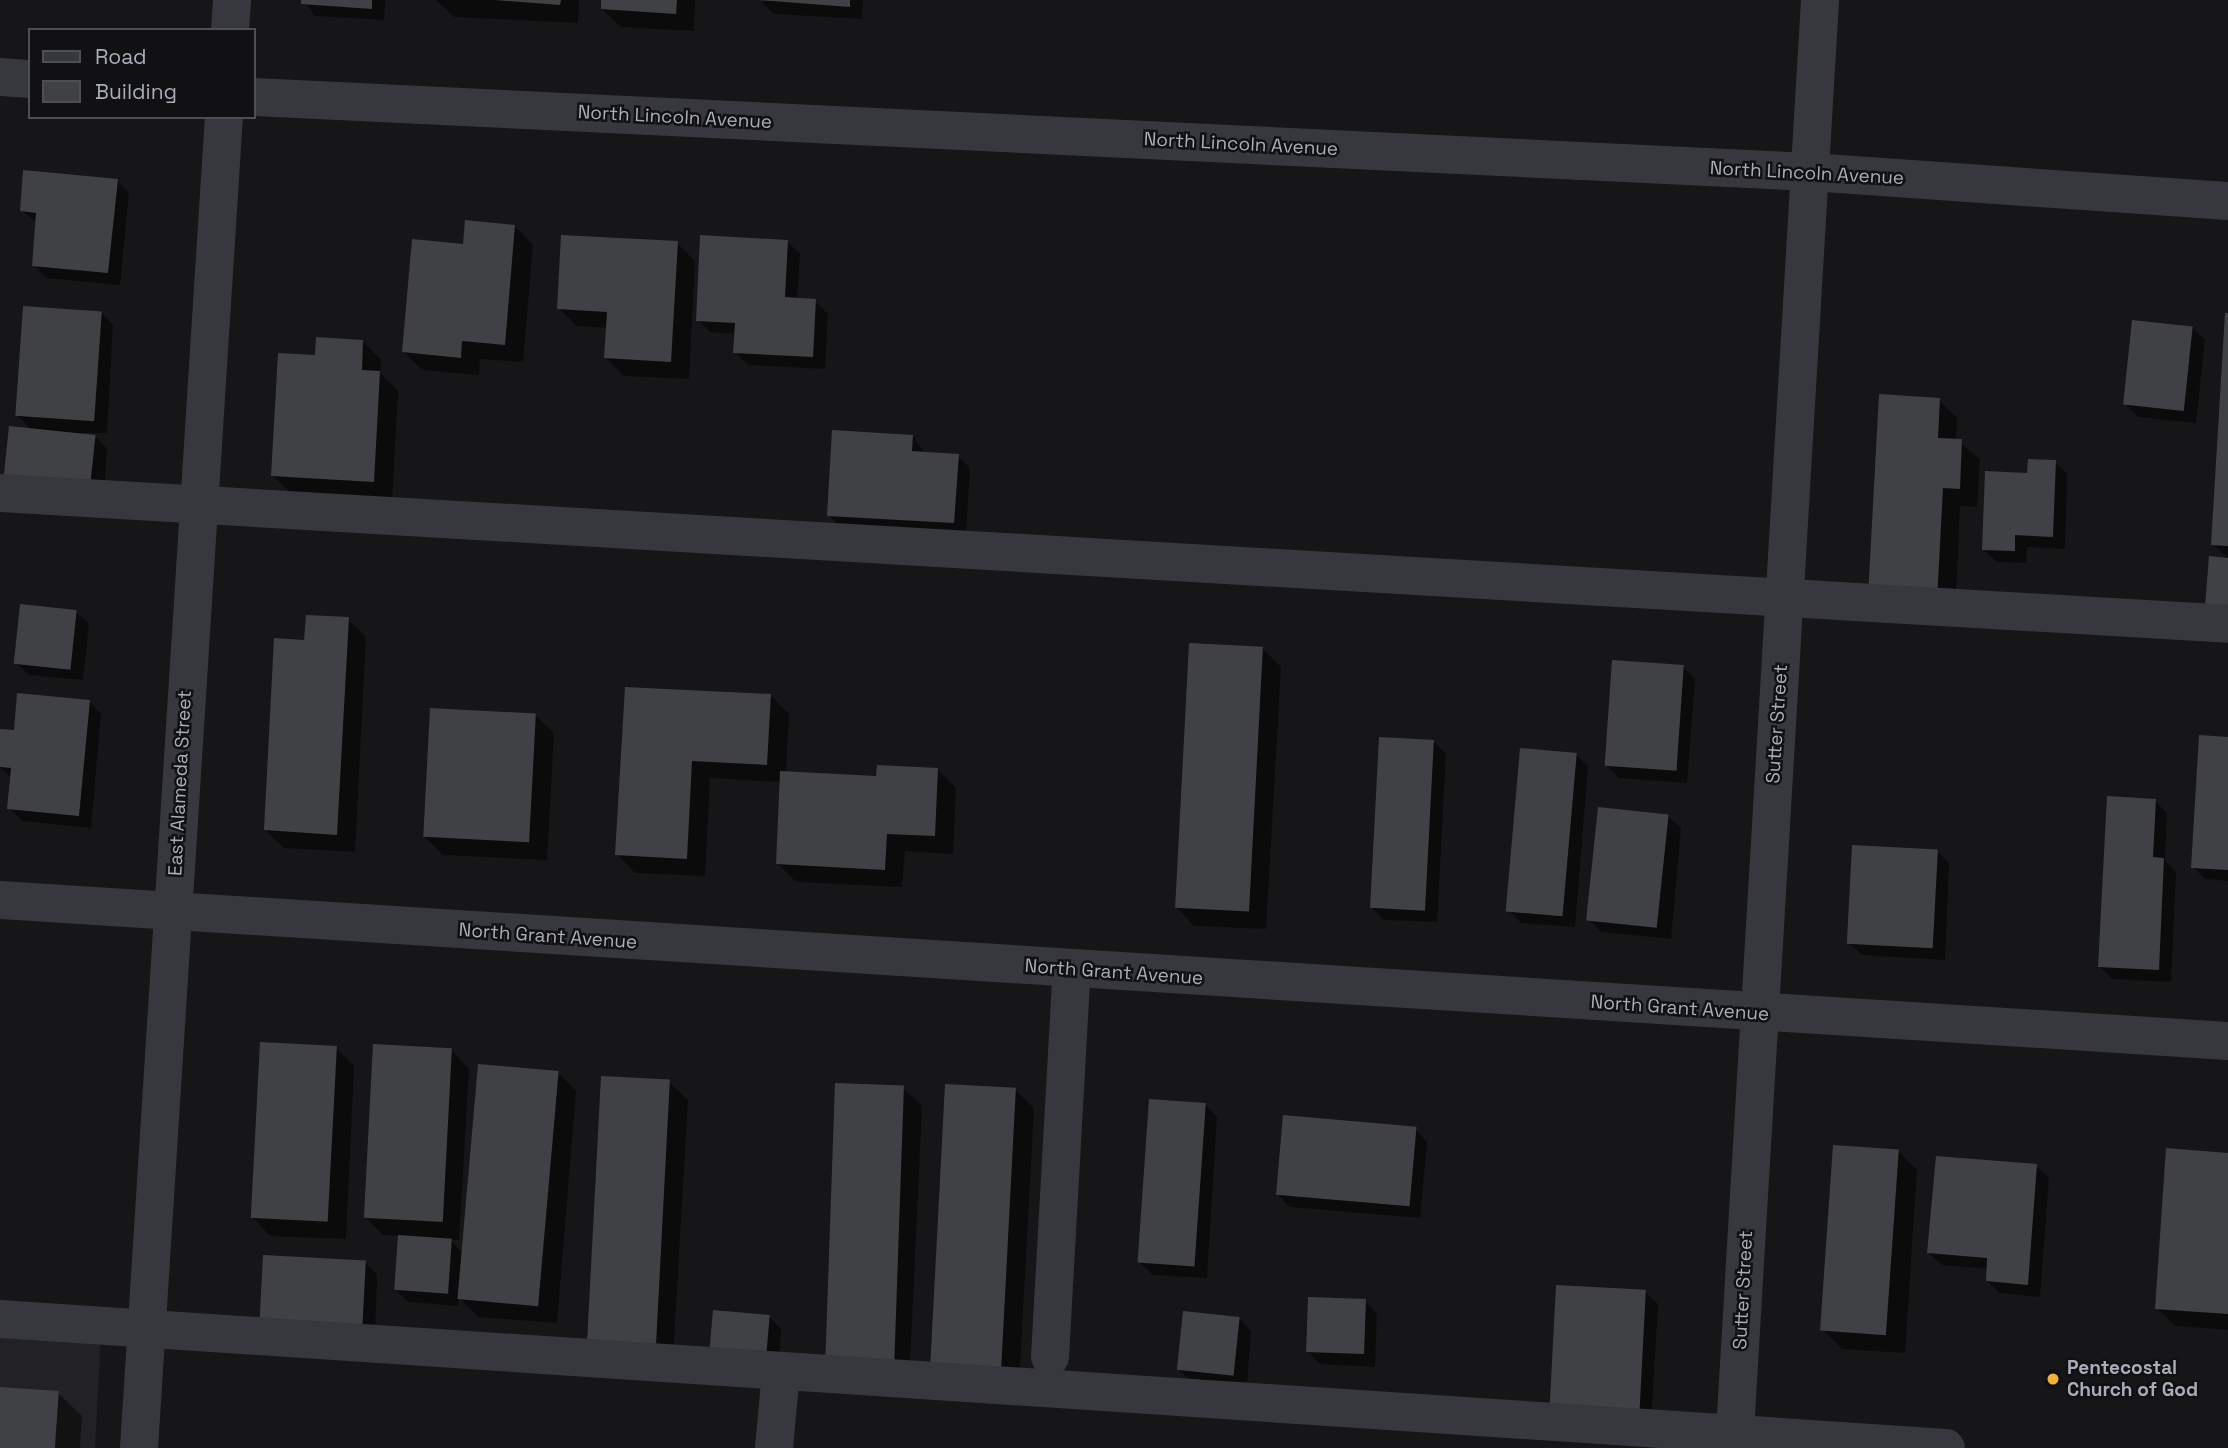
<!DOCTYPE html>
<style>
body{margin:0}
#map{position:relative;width:2228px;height:1448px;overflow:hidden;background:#161618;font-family:"Space Grotesk",sans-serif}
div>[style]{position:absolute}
.built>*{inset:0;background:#222225;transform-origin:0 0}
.shadow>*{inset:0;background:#0007}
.building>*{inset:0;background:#404145;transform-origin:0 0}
.minor>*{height:38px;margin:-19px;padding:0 19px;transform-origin:19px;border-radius:19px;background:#37383d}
.dots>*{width:19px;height:19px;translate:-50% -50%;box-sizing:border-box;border:4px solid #111113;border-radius:50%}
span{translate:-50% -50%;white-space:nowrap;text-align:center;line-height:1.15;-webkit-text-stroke:5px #111113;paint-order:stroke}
.street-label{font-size:19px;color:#a8adb8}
.poi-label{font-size:19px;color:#a8adb8;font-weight:700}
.left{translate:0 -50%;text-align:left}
.legend{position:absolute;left:28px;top:28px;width:228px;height:91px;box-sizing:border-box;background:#111113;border:2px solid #4d4f55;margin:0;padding:9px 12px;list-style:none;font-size:21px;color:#a8adb8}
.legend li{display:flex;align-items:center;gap:14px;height:35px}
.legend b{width:35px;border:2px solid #4d4f55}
</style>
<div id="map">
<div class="built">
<i style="left:0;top:1312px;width:102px;height:136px;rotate:3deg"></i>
</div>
<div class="shadow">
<i style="clip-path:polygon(303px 0,385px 0,384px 20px,315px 16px)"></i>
<i style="clip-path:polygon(436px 0,579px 0,578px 23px,454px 17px)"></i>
<i style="clip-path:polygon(603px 0,695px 0,694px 31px,621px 27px,602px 9px)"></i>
<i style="clip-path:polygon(863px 0,862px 19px,773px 14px,761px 1px)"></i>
<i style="clip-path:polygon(117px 180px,129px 193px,120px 285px,46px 278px,34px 265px,37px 223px,21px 210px)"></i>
<i style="clip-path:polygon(515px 226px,533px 245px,523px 362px,480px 359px,479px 375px,422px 370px,404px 352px,465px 246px)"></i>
<i style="clip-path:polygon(787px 241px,800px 254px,797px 300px,815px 301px,828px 314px,825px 369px,748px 365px,735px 352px,736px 334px,710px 332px,698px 320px)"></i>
<i style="clip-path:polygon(677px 243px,695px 261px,689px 379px,624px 376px,606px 358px,608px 328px,577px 326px,559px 308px)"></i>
<i style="clip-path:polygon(101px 312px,113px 325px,107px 433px,63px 433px,95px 436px,107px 449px,103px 502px,18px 416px)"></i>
<i style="clip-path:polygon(2228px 315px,2228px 619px,2228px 559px,2213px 544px)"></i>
<i style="clip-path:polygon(2192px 327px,2205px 340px,2196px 423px,2138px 417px,2126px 404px)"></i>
<i style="clip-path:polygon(362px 341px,381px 360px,380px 373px,398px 391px,392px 500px,292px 494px,273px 476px,317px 357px)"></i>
<i style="clip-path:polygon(1939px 400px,1957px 418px,1956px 440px,1980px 459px,1977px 507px,1960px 506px,1955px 619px,1888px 615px)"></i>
<i style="clip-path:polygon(913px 436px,925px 453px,958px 456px,970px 468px,966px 535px,841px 528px,829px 515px)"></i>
<i style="clip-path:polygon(2055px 462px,2067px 474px,2065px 549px,2027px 547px,2026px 563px,1997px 562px,1984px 550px,2028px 475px)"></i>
<i style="clip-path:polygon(76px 612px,89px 624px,83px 680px,29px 675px,16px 663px)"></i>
<i style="clip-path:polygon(348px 619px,366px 637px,355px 852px,284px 848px,265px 830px,306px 642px)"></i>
<i style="clip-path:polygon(1262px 648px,1281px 667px,1266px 929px,1194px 926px,1176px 907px)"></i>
<i style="clip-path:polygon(1683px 667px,1695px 679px,1687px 783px,1619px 778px,1606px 765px)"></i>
<i style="clip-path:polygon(626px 689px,771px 696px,789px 714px,786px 773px,878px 777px,938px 770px,956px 788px,953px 854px,905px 851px,902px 887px,796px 882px,777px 863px,782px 782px,710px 778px,705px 876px,635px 873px,617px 854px)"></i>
<i style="clip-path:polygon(89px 701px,101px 714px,91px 828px,22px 821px,9px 808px,12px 779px,0 767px,0 752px,15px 732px)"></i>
<i style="clip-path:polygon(535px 715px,554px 733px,547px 860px,443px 855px,425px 837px)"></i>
<i style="clip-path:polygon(2228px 739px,2228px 881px,2205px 879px,2193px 867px)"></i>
<i style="clip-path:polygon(1434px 742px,1446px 754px,1437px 922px,1384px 920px,1372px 908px)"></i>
<i style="clip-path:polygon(1576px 754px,1588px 767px,1575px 927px,1521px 923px,1508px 910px)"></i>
<i style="clip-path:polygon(2155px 801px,2167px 813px,2165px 861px,2176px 872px,2171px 982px,2112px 979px,2100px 967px)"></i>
<i style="clip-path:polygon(1668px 816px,1681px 828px,1671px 939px,1601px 932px,1589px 919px)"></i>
<i style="clip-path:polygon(1937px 851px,1949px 863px,1945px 960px,1862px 955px,1849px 943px)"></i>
<i style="clip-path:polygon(336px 1048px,354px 1066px,346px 1239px,270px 1236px,252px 1217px)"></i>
<i style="clip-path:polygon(451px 1050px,469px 1069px,459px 1240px,450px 1240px,464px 1254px,558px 1072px,576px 1091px,557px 1323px,478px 1317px,459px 1298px,458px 1306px,408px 1302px,395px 1289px,400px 1236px,383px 1235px,365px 1217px)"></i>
<i style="clip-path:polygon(669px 1082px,688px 1100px,672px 1375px,606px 1372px)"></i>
<i style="clip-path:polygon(903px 1088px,922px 1106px,909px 1387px,841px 1384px)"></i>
<i style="clip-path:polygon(1015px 1090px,1034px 1108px,1019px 1386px,950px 1383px)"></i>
<i style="clip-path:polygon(1205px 1104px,1217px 1117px,1207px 1278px,1153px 1275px,1140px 1263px)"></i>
<i style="clip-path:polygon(1415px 1129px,1427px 1142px,1420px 1218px,1290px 1207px,1277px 1194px)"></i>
<i style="clip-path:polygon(1898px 1151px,1917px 1170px,1905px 1353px,1842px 1349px,1824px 1331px)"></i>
<i style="clip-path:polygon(2228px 1154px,2228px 1330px,2175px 1326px,2157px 1308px)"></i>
<i style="clip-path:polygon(2036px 1166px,2049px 1178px,2040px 1297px,2000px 1293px,1987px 1281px,1988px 1269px,1942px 1265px,1929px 1253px)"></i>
<i style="clip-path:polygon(365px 1262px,377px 1275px,375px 1340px,273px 1335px)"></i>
<i style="clip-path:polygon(1645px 1292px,1658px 1304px,1651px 1422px,1552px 1404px)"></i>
<i style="clip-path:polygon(1365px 1301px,1377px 1314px,1375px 1367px,1320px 1364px,1308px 1352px)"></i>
<i style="clip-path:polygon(769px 1317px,781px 1329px,778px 1379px,723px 1374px)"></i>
<i style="clip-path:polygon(1239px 1318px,1251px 1331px,1247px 1387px,1192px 1382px,1179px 1370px)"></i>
<i style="clip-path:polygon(0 1388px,58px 1393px,82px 1416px,80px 1448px,0 1448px)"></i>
</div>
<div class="building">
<i style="clip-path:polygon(301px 0,372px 0,372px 9px,301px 4px)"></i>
<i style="clip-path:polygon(494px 0,561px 0,560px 5px)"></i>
<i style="clip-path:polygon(601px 0,677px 0,676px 14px,601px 9px)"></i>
<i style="clip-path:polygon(758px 0,850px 0,850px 7px)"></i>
<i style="clip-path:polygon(23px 170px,118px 179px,108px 273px,32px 266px,36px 213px,20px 211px)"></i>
<i style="clip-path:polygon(465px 220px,515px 225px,505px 345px,462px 341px,461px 358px,402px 352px,412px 239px,463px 244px)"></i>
<i style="clip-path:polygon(561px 235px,678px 241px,671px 362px,604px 358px,607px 312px,557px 309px)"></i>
<i style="clip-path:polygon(700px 235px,788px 240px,785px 297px,816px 299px,813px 357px,733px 353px,735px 323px,696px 321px)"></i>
<i style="left:23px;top:306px;width:79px;height:110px;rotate:4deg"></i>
<i style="clip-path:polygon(2225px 313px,2228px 313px,2228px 546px,2211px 545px)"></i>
<i style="left:2132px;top:320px;width:61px;height:85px;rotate:6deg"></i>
<i style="clip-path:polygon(316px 337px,363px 340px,362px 370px,380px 371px,374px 482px,271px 476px,278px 353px,315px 355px)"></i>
<i style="clip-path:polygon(1879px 394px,1940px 398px,1938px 438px,1962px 439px,1960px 489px,1943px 488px,1937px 601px,1868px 597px)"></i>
<i style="left:9px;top:426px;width:87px;height:56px;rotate:6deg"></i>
<i style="clip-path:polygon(832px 430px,913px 435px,912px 451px,959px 454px,954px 523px,827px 516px)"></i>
<i style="clip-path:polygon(2028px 459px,2056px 460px,2053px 537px,2015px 535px,2015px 551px,1982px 550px,1985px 471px,2027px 473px)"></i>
<i style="clip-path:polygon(2209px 556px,2228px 558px,2228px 608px,2205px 606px)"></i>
<i style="left:20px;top:604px;width:57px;height:60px;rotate:6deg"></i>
<i style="clip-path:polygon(306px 615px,349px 617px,337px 835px,264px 830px,274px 638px,304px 640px)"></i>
<i style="left:1189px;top:643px;width:74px;height:265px;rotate:3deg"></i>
<i style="left:1612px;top:660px;width:72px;height:106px;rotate:4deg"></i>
<i style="clip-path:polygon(625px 687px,771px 694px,767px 765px,692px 761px,687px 859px,615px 855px)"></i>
<i style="clip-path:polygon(17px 693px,90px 700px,79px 816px,7px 809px,11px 768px,0 767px,0 729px,14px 730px)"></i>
<i style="left:430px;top:708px;width:106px;height:129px;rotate:3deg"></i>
<i style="clip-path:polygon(2199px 735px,2228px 737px,2228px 870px,2191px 868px)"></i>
<i style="left:1379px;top:737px;width:55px;height:171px;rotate:3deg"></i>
<i style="left:1520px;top:748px;width:57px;height:164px;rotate:5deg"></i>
<i style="clip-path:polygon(877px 765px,938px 768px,935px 836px,887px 834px,885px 870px,776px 864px,780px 771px,876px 776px)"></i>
<i style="clip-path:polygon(2107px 796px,2156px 799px,2153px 857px,2164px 858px,2159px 970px,2098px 967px)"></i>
<i style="left:1598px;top:807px;width:71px;height:114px;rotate:6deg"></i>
<i style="left:1852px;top:845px;width:86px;height:99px;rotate:3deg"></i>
<i style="left:260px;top:1042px;width:77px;height:176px;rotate:3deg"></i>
<i style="left:373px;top:1044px;width:79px;height:174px;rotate:3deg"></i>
<i style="left:478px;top:1064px;width:81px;height:236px;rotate:5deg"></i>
<i style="left:601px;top:1076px;width:69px;height:278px;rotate:3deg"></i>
<i style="left:835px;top:1083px;width:69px;height:283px;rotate:2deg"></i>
<i style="left:945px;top:1084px;width:71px;height:281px;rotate:3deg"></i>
<i style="left:1149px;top:1099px;width:57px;height:164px;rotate:4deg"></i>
<i style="left:1283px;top:1115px;width:134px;height:80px;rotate:5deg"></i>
<i style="left:1833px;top:1145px;width:66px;height:186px;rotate:4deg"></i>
<i style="clip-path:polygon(2166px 1148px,2228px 1153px,2228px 1314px,2155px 1309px)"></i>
<i style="clip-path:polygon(1936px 1156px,2037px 1164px,2028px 1285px,1986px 1281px,1987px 1258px,1927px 1253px)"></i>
<i style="left:398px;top:1235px;width:54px;height:55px;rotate:4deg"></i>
<i style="left:263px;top:1255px;width:103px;height:68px;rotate:3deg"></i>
<i style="left:1556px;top:1285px;width:90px;height:120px;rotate:3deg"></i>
<i style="left:1308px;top:1297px;width:58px;height:55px;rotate:2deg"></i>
<i style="left:713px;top:1310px;width:57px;height:52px;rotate:5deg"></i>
<i style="left:1183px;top:1311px;width:57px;height:59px;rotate:6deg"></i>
<i style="left:0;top:1387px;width:59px;height:61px;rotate:4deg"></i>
</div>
<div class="minor">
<i style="left:230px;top:30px;width:30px;rotate:-86deg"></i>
<i style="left:0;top:77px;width:30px;rotate:4deg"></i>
<i style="left:254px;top:97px;width:1559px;rotate:2.76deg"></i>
<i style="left:1811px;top:172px;width:418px;rotate:4deg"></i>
<i style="left:0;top:493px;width:2232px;rotate:3.36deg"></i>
<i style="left:0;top:900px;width:2232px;rotate:3.62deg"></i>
<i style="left:0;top:1319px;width:1950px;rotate:3.79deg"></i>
<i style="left:1050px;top:1357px;width:389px;rotate:-86.8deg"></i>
<i style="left:139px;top:1448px;width:1334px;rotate:-86.35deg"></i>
<i style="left:774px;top:1448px;width:77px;rotate:-84.8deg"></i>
<i style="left:1734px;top:1448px;width:1451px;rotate:-86.6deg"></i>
</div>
<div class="dots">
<i style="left:2053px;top:1379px;background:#f2b134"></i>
</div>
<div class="street-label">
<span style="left:675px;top:117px;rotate:3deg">North Lincoln Avenue</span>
<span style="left:1241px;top:144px;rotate:3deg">North Lincoln Avenue</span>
<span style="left:1807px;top:173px;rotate:3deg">North Lincoln Avenue</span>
<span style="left:1777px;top:724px;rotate:-86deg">Sutter Street</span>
<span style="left:180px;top:783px;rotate:-87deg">East Alameda Street</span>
<span style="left:548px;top:936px;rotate:4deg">North Grant Avenue</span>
<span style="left:1114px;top:972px;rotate:4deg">North Grant Avenue</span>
<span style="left:1680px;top:1008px;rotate:4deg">North Grant Avenue</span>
<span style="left:1743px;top:1290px;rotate:-87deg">Sutter Street</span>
</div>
<div class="poi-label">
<span class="left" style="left:2067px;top:1379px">Pentecostal<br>Church of God</span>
</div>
<ul class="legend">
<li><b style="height:9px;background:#37383d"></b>Road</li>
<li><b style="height:19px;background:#404145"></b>Building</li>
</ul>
</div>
